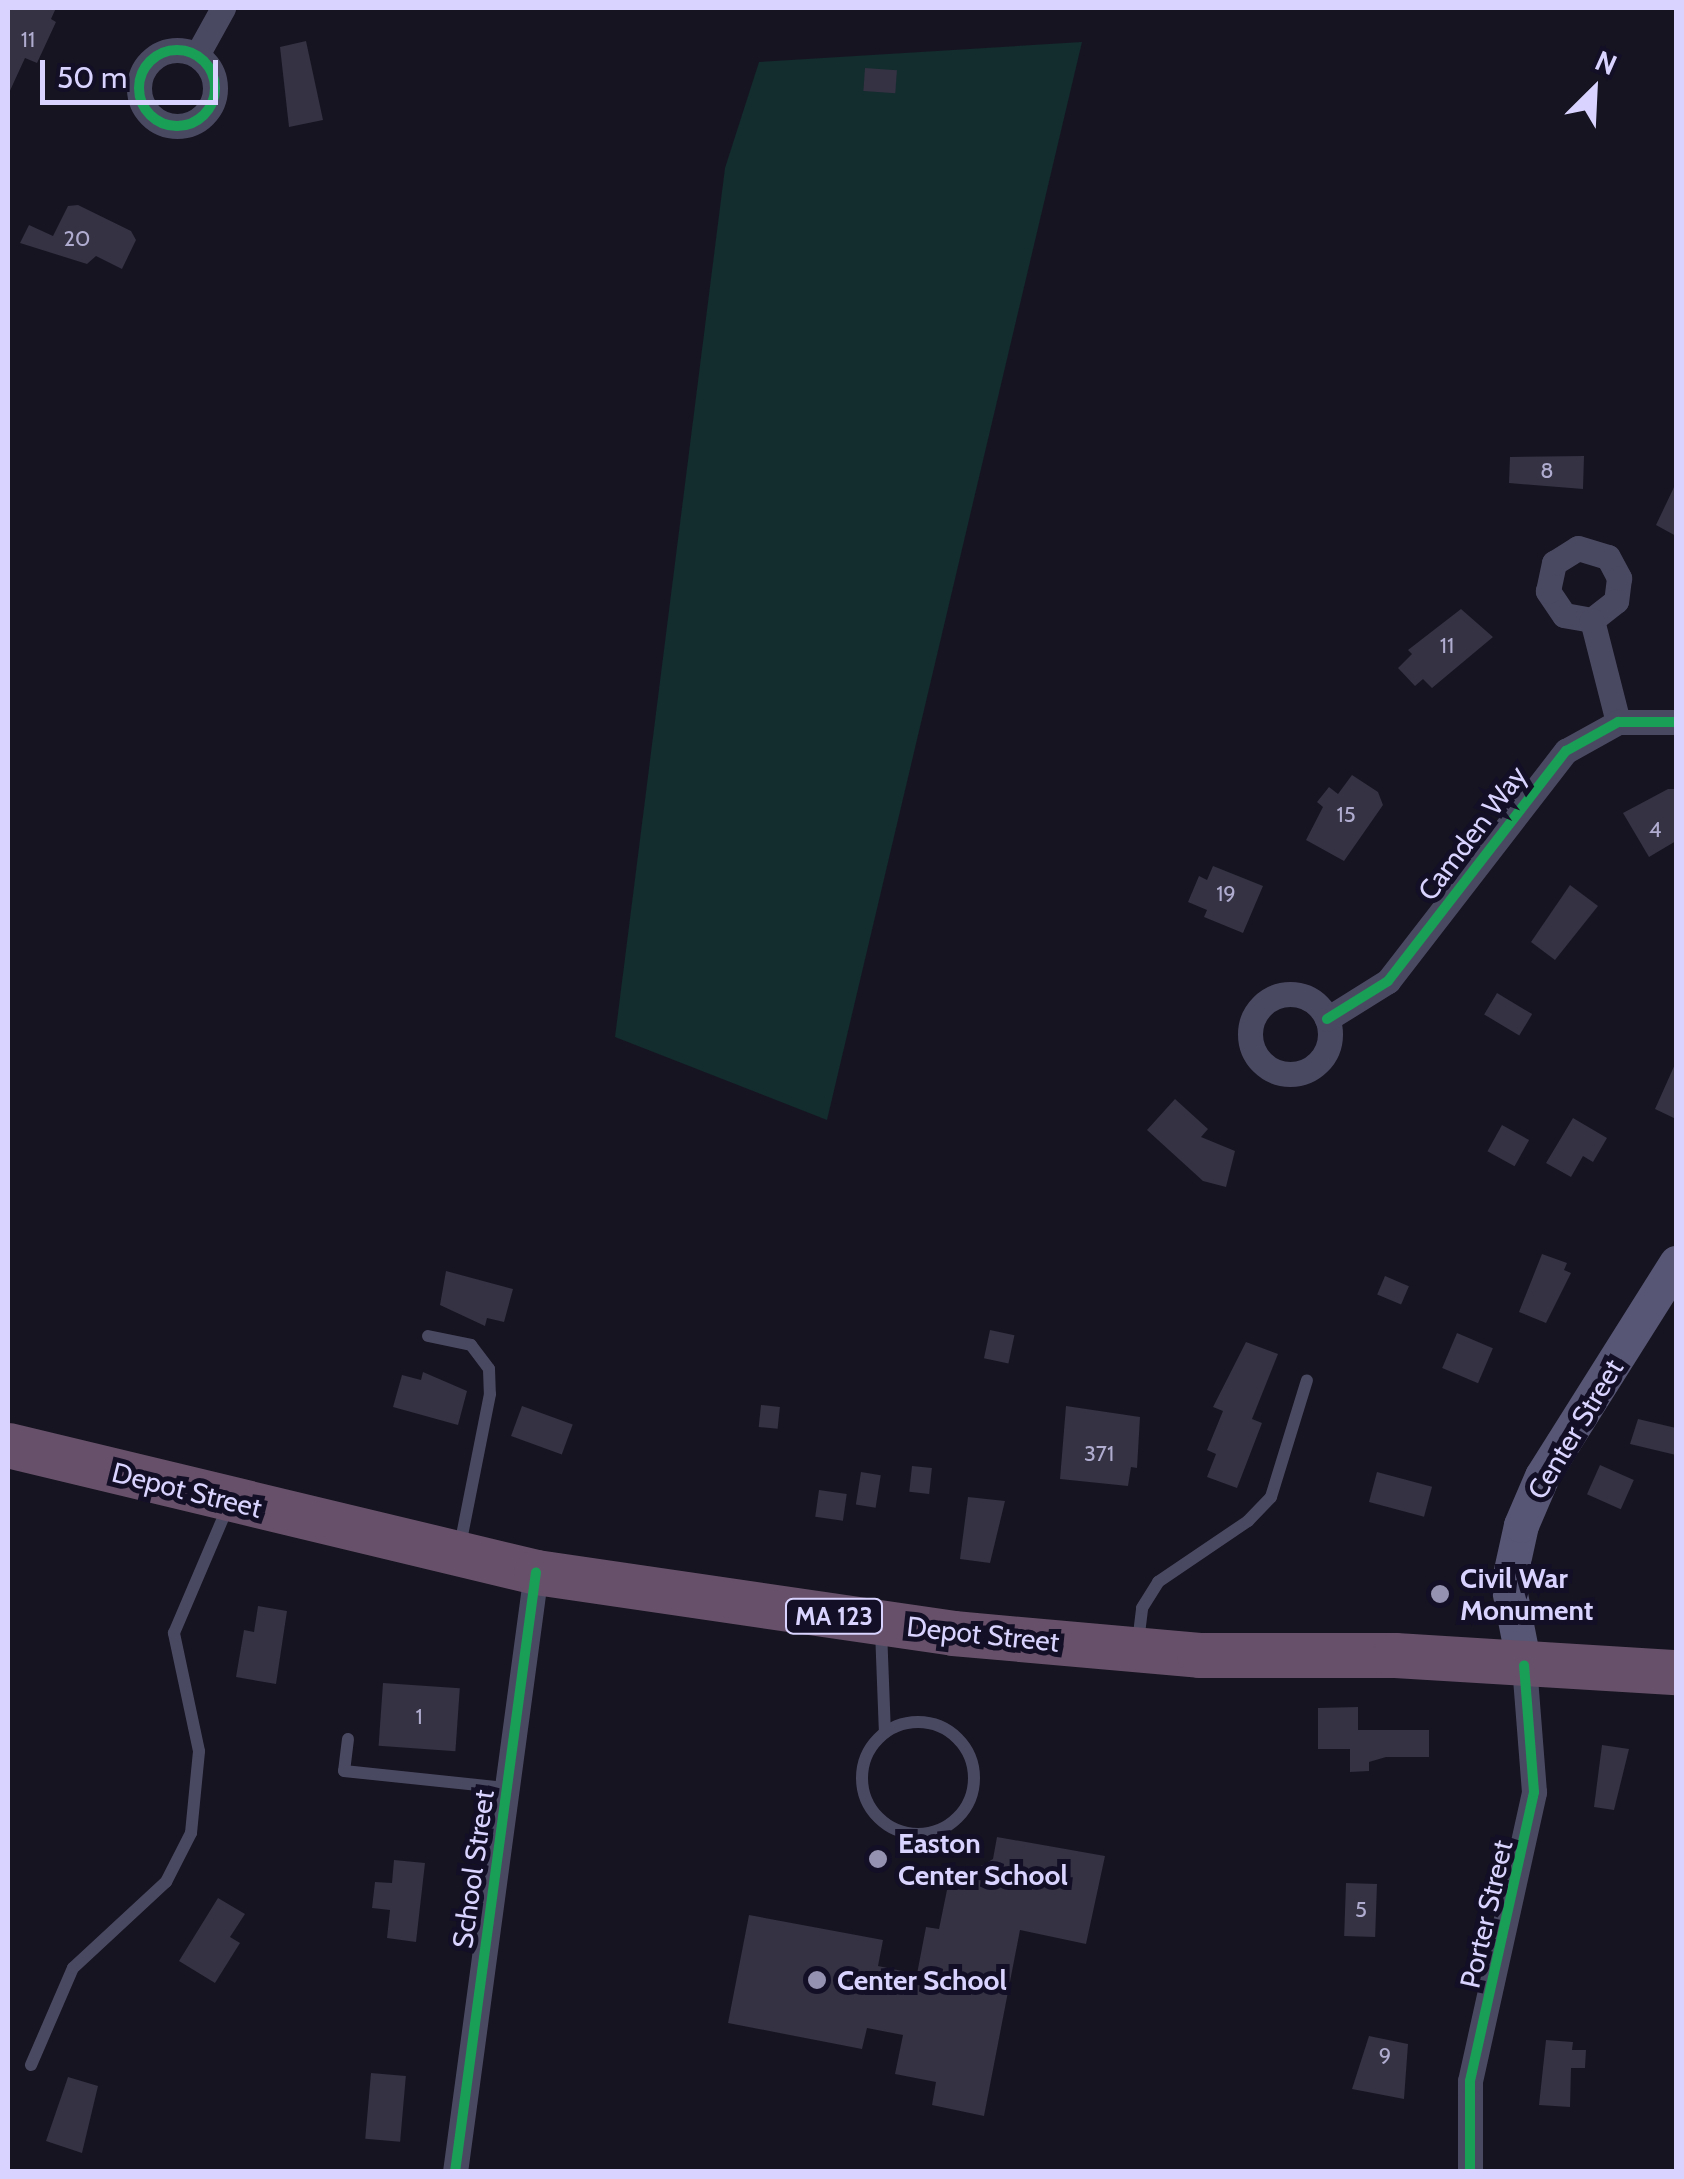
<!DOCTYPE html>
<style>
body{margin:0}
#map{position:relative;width:1684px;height:2179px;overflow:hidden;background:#161421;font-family:Cabin,sans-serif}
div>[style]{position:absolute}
.green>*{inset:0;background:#132c2d}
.building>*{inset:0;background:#343243;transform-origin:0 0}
.lane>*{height:12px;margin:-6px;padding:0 6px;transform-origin:6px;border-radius:6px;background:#4a4962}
.lane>.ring{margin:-6px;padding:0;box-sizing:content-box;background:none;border:12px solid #4a4962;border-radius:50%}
.street>*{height:25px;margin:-12.5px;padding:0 12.5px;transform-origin:12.5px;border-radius:12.5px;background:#4a4962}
.street>.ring{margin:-12.5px;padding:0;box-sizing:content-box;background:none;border:25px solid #4a4962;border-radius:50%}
.secondary>*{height:35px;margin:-17.5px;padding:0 17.5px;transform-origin:17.5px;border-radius:17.5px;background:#575674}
.highway>*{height:45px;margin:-22.5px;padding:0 22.5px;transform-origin:22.5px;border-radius:22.5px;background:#67516a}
.cycleway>*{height:10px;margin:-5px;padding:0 5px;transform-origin:5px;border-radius:5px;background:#1a9f57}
.cycleway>.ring{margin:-5px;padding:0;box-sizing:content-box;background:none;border:10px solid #1a9f57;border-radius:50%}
.dots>*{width:28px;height:28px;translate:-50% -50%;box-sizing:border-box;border:5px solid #130f26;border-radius:50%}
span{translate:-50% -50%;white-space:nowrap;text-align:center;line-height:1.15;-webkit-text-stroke:10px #130f26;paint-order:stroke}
.number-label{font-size:22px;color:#b0acd0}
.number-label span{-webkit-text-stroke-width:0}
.shield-label span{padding:2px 8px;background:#130f26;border:2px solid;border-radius:8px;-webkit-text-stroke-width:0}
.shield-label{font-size:25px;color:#d9d4ff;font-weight:700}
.street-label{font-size:28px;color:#d9d4ff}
.poi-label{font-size:28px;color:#d9d4ff;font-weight:700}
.left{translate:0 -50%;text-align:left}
.frame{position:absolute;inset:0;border:10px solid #d9d4ff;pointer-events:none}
.north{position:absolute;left:1544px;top:40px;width:100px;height:100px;-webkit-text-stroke:8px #130f26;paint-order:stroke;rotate:24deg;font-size:28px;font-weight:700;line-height:40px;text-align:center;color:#d9d4ff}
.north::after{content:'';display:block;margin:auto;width:35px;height:45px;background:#d9d4ff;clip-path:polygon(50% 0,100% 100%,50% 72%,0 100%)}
.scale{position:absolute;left:40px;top:60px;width:178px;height:45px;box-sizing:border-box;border:5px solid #d9d4ff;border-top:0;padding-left:12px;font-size:30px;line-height:35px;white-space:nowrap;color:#d9d4ff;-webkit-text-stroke:8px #130f26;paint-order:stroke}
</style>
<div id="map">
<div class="green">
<i style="clip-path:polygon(1082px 42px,827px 1120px,615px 1037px,725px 168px,759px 62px)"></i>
</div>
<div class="building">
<i style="clip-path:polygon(8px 8px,56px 8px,51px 19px,56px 22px,37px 63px,25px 58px,8px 95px)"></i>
<i style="clip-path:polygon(306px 41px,323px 120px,289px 127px,280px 47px)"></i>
<i style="left:865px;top:68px;width:32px;height:23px;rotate:4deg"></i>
<i style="clip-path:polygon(78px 205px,131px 231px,136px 240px,122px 269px,96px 256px,87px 264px,20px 243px,29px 225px,53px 236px,68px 206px)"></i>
<i style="clip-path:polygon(1584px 456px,1583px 489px,1509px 483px,1510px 457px)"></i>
<i style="clip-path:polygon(1676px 483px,1676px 536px,1656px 525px)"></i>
<i style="clip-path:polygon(1461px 609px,1493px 637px,1432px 688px,1423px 679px,1415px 686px,1398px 668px,1412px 654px,1408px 650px)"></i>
<i style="clip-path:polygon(1352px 775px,1378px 792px,1383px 805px,1344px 861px,1306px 840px,1323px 807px,1317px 802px,1329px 787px,1338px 794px)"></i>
<i style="clip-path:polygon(1668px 789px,1676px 789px,1676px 841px,1649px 857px,1623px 813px)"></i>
<i style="clip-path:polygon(1213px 866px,1263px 886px,1243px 933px,1204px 917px,1207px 910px,1188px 902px,1199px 876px,1207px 880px)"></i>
<i style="clip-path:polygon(1570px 885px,1598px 906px,1555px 960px,1531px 942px)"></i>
<i style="left:1497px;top:993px;width:41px;height:25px;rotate:31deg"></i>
<i style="clip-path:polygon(1676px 1062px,1676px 1119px,1655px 1109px)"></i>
<i style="clip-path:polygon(1175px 1099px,1208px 1129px,1201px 1137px,1235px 1151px,1226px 1187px,1203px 1181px,1147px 1130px)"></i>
<i style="clip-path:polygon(1573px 1118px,1607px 1138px,1593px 1162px,1583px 1156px,1571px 1177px,1546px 1163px)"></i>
<i style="left:1502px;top:1125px;width:31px;height:30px;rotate:29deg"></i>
<i style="clip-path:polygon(1542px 1254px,1567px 1263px,1564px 1270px,1571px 1273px,1546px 1323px,1519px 1312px)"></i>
<i style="clip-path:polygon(446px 1271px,513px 1289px,504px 1322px,487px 1318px,485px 1326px,440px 1305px)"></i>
<i style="left:1385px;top:1276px;width:26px;height:20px;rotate:23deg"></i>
<i style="left:990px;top:1330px;width:25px;height:29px;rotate:12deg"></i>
<i style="left:1457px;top:1333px;width:39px;height:38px;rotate:23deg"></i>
<i style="clip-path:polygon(1246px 1342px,1278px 1354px,1252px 1419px,1262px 1423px,1237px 1488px,1207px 1477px,1216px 1454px,1207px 1450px,1223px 1411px,1213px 1407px)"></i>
<i style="clip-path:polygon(423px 1372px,467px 1391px,458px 1425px,393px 1407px,402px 1375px,421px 1380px)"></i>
<i style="left:761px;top:1405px;width:19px;height:22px;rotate:6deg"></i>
<i style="left:522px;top:1406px;width:54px;height:32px;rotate:20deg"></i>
<i style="clip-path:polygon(1066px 1406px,1140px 1417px,1137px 1468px,1131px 1467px,1128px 1486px,1060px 1479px)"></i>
<i style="clip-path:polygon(1638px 1419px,1676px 1428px,1676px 1455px,1630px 1444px)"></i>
<i style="left:1600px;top:1465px;width:37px;height:32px;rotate:24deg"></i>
<i style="left:912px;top:1466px;width:20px;height:26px;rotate:6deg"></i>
<i style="left:861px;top:1472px;width:20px;height:33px;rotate:9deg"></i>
<i style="left:1377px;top:1472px;width:57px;height:31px;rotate:15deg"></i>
<i style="left:819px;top:1490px;width:28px;height:27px;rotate:8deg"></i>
<i style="clip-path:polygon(968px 1497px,1005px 1501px,990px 1563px,960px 1559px)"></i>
<i style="clip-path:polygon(258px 1606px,287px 1611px,276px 1684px,236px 1677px,244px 1630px,254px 1632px)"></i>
<i style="left:383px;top:1683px;width:77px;height:63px;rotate:4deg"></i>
<i style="clip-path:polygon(1358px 1707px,1358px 1730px,1429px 1730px,1429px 1757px,1386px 1757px,1369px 1762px,1369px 1771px,1350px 1772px,1350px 1749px,1318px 1749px,1318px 1708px)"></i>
<i style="clip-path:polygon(1602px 1745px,1629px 1749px,1614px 1810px,1594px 1807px)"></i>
<i style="clip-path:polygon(997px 1837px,1105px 1856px,1086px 1944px,1020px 1930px,984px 2116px,932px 2105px,936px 2082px,895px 2074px,903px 2035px,867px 2028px,862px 2049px,728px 2023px,749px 1915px,883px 1940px,878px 1966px,917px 1974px,926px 1927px,939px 1929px,948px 1885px,993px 1859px)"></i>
<i style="clip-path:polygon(394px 1860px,425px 1863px,416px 1942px,387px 1938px,390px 1910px,372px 1908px,375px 1882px,392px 1883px)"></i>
<i style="left:1346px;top:1883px;width:31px;height:53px;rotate:2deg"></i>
<i style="clip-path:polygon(218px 1898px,245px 1914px,230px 1937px,240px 1943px,215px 1983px,179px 1961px)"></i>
<i style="clip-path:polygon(1369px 2036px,1408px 2044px,1404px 2099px,1352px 2089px)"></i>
<i style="clip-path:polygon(1546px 2040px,1573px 2042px,1572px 2050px,1586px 2050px,1585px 2068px,1571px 2068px,1570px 2107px,1539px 2105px)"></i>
<i style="left:371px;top:2073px;width:35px;height:66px;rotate:5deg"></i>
<i style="clip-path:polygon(68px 2077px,98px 2086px,82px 2153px,46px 2141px)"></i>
</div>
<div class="lane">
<i style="left:428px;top:1336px;width:44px;rotate:11.8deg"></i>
<i style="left:471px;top:1345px;width:30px;rotate:53deg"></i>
<i style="left:489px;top:1369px;width:25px;rotate:88deg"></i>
<i style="left:490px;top:1394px;width:155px;rotate:101.2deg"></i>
<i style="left:881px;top:1630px;width:102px;rotate:87.8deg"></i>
<i style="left:1138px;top:1642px;width:34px;rotate:-83deg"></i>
<i style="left:1142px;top:1608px;width:31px;rotate:-58deg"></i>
<i style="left:1158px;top:1582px;width:109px;rotate:-34.1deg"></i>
<i style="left:1248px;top:1521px;width:33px;rotate:-46deg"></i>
<i style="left:1271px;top:1497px;width:122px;rotate:-72.9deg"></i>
<i class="ring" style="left:862px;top:1722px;width:100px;height:100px"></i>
<i style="left:348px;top:1739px;width:32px;rotate:97deg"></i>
<i style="left:344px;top:1771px;width:164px;rotate:6deg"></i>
<i style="left:31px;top:2065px;width:106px;rotate:-66.6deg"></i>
<i style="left:73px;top:1968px;width:127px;rotate:-42.8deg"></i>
<i style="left:166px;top:1882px;width:55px;rotate:-63deg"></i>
<i style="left:191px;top:1833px;width:82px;rotate:-84.4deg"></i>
<i style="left:199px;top:1751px;width:121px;rotate:-102deg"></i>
<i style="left:174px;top:1633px;width:140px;rotate:-66.9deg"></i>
</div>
<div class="street">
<i class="ring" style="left:139px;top:50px;width:51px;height:51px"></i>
<i style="left:197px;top:55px;width:54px;rotate:-61deg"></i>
<i style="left:1592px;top:620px;width:28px;rotate:-170deg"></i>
<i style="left:1564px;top:615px;width:29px;rotate:-124deg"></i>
<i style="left:1548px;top:591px;width:29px;rotate:-78deg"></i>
<i style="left:1554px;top:563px;width:28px;rotate:-32deg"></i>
<i style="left:1578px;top:548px;width:31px;rotate:17deg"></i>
<i style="left:1608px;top:557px;width:24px;rotate:62deg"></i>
<i style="left:1619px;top:578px;width:23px;rotate:97deg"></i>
<i style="left:1616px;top:601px;width:31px;rotate:142deg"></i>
<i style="left:1592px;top:620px;width:105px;rotate:75.7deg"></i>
<i class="ring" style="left:1250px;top:994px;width:55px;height:55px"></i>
<i style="left:1327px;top:1019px;width:72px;rotate:-31.9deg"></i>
<i style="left:1388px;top:981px;width:291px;rotate:-52.3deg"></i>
<i style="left:1566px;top:751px;width:60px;rotate:-29.1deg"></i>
<i style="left:1618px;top:722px;width:58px"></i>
<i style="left:455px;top:2172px;width:605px;rotate:-82.31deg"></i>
<i style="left:1470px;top:2172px;width:91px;rotate:-90deg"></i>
<i style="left:1470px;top:2081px;width:296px;rotate:-77.5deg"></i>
<i style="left:1534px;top:1792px;width:127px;rotate:-94.5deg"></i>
</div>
<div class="secondary">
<i style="left:1524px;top:1665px;width:83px;rotate:-101.2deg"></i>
<i style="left:1508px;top:1584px;width:60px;rotate:-77.6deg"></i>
<i style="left:1521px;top:1525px;width:53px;rotate:-66.8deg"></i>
<i style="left:1542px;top:1476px;width:252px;rotate:-57.8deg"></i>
</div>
<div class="highway">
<i style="left:8px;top:1445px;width:543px;rotate:13.52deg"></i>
<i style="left:536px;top:1572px;width:421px;rotate:8.3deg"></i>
<i style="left:953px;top:1633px;width:247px;rotate:5.1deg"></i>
<i style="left:1199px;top:1655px;width:196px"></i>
<i style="left:1395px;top:1655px;width:282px;rotate:3.5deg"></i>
</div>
<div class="cycleway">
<i class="ring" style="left:139px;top:50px;width:66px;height:66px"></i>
<i style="left:1327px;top:1019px;width:72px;rotate:-31.9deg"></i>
<i style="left:1388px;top:981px;width:291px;rotate:-52.3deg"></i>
<i style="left:1566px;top:751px;width:60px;rotate:-29.1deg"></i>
<i style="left:1618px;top:722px;width:58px"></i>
<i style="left:455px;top:2172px;width:605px;rotate:-82.31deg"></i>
<i style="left:1470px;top:2172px;width:91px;rotate:-90deg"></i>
<i style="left:1470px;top:2081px;width:296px;rotate:-77.5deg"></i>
<i style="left:1534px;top:1792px;width:127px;rotate:-94.5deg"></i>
</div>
<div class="dots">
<i style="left:1440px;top:1594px;background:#9591b1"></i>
<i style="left:878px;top:1859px;background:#9591b1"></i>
<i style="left:817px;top:1980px;background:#9591b1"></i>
</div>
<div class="number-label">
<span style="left:28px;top:40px">11</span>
<span style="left:77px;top:239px">20</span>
<span style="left:1547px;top:471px">8</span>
<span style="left:1447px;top:646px">11</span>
<span style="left:1346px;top:815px">15</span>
<span style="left:1655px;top:830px">4</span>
<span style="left:1226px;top:894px">19</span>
<span style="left:1099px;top:1454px">371</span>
<span style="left:419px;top:1717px">1</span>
<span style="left:1361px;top:1910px">5</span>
<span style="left:1385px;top:2056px">9</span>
</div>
<div class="shield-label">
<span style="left:834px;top:1616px">MA 123</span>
</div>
<div class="street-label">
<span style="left:1472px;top:833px;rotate:-53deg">Camden Way</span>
<span style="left:1575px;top:1429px;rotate:-59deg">Center Street</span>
<span style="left:187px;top:1490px;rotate:14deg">Depot Street</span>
<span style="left:983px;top:1634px;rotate:6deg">Depot Street</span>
<span style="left:473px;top:1869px;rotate:-82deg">School Street</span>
<span style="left:1486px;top:1914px;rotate:-77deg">Porter Street</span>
</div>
<div class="poi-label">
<span class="left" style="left:1460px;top:1594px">Civil War<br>Monument</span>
<span class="left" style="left:898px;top:1859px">Easton<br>Center School</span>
<span class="left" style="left:837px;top:1980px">Center School</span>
</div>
<div class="frame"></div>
<div class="north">N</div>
<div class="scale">50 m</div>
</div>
